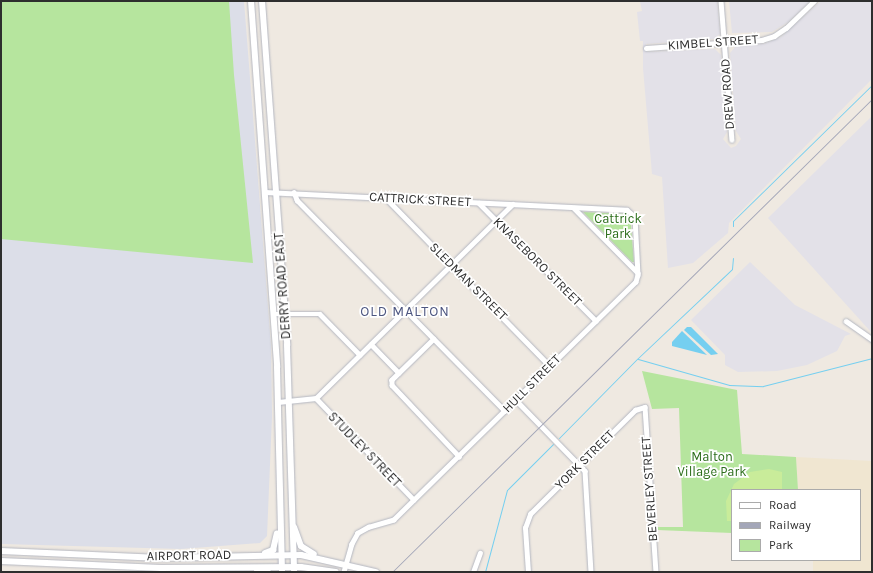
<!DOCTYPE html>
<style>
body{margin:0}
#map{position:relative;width:873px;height:573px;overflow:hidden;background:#efe9e1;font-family:Karla,sans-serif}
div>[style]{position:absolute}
.industrial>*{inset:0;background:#e3e1e8}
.education>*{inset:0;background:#f0e6d1}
.airport>*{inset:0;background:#dcdee8}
.green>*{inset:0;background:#b6e59e}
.pitch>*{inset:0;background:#c9ec9a}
.water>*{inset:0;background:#75cff0}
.stream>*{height:1px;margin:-0.5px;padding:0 0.5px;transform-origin:0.5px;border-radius:0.5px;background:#75cff0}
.roads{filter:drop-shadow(0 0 1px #b4b7c1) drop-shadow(0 0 1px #b4b7c1)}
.minor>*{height:4.5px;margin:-2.25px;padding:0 2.25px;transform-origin:2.25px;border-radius:2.25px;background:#fff}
.secondary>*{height:6px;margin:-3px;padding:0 3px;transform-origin:3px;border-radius:3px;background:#fff}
.rail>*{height:1px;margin:-0.5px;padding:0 0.5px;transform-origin:0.5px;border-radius:0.5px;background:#a3a6b8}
span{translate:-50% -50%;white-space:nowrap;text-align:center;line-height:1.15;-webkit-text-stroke:3.5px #fff;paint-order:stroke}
.street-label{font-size:13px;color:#2e2e2e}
.park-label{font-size:13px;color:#2c6e1b}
.neighbourhood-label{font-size:14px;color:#4d5680;letter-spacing:1px}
.frame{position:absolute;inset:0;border:2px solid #2e2e2e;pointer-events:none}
.legend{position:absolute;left:731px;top:489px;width:130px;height:72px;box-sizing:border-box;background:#fff;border:1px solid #ababab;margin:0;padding:5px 7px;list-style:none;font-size:12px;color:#2e2e2e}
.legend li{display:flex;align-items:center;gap:8px;height:20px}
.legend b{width:20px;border:1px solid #ababab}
</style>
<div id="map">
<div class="industrial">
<i style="clip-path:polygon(636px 1px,717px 1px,720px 34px,714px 39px,646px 44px,647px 52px,715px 49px,721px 55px,727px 132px,723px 139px,731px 148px,736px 146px,741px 139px,736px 131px,730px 53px,736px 46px,764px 44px,781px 37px,821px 1px,872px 1px,872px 79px,729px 223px,728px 233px,693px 263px,668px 268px,662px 177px,652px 174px,643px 68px,643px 41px,640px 41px,637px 12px,642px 11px,640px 1px)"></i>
<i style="clip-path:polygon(729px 1px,810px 1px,788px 22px,772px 32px,732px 33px)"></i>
<i style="clip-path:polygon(872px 116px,872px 331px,871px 332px,768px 218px)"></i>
<i style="clip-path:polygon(750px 262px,795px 305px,851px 334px,845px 336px,837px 351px,807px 365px,777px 371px,738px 372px,725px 365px,725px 355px,691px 320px)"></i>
</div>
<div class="education">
<i style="clip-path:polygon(796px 457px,872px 461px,872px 572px,813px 572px,813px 560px,860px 560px,860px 490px,798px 490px)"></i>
</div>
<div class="airport">
<i style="clip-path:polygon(1px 1px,244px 1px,271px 346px,272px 417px,267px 536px,260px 543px,181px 549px,1px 544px)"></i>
</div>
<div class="green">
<i style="clip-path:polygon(1px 1px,229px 1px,234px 75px,253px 263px,1px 239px)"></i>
<i style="clip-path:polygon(583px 212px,630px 214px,634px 262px,632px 262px)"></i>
<i style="clip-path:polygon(642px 371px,737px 390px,742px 454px,796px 457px,798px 490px,732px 490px,732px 533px,657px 530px,657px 527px,683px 527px,679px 408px,652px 409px)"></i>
</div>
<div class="pitch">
<i style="clip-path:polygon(769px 469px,782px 472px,782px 490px,732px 490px,732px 521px,727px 521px,726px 501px,734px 484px,750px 472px)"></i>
</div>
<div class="water">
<i style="clip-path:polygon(687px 327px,691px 327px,718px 354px,711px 355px,684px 330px)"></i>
<i style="clip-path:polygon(682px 331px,707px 355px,672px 346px,672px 342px)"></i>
</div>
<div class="stream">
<i style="left:733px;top:226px;width:5px;rotate:-90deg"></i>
<i style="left:733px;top:221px;width:194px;rotate:-44.4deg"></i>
<i style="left:638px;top:359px;width:95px;rotate:15.9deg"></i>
<i style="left:729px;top:385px;width:34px;rotate:2deg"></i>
<i style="left:763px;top:386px;width:113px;rotate:-14.4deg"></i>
<i style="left:559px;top:438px;width:112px;rotate:-45.4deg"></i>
<i style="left:638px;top:358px;width:129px;rotate:-43.4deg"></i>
<i style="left:732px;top:269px;width:11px;rotate:-85deg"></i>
<i style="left:485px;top:572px;width:85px;rotate:-75deg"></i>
<i style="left:507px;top:490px;width:65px;rotate:-45deg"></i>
</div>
<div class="roads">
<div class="minor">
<i style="left:721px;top:1px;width:139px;rotate:85.5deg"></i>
<i style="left:646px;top:48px;width:116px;rotate:-3.9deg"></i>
<i style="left:762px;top:40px;width:13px;rotate:-18deg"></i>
<i style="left:774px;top:36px;width:14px;rotate:-34deg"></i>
<i style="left:786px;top:28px;width:39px;rotate:-44deg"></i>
<i style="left:265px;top:192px;width:362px;rotate:2.8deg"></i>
<i style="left:627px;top:210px;width:11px;rotate:41deg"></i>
<i style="left:635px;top:217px;width:58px;rotate:87deg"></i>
<i style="left:638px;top:275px;width:7px;rotate:106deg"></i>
<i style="left:636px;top:282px;width:339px;rotate:135.5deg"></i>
<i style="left:394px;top:520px;width:26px;rotate:164deg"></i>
<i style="left:369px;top:527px;width:13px;rotate:151deg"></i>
<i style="left:358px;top:533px;width:13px;rotate:119deg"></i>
<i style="left:352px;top:544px;width:29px;rotate:106deg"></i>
<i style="left:294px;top:192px;width:9px;rotate:69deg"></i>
<i style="left:297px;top:200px;width:296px;rotate:45.4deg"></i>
<i style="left:386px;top:198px;width:235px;rotate:45.7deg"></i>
<i style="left:479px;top:203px;width:166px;rotate:45.2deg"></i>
<i style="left:574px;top:208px;width:91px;rotate:45.4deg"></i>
<i style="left:274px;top:314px;width:46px"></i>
<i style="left:320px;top:314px;width:57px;rotate:45.7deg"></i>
<i style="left:846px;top:321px;width:32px;rotate:35deg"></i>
<i style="left:434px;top:339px;width:59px;rotate:135.7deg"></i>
<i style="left:392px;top:380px;width:5px;rotate:90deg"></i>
<i style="left:392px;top:385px;width:98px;rotate:46.7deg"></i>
<i style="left:371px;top:344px;width:40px;rotate:46deg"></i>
<i style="left:316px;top:398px;width:141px;rotate:46.1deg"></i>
<i style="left:516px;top:400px;width:99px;rotate:45.8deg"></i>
<i style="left:585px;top:471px;width:101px;rotate:86.6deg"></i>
<i style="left:278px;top:402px;width:38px;rotate:-6deg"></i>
<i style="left:316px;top:398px;width:276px;rotate:-44.6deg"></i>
<i style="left:473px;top:572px;width:20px;rotate:-70deg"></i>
<i style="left:528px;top:572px;width:44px;rotate:-93.9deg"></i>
<i style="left:525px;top:528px;width:15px;rotate:-70deg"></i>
<i style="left:530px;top:514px;width:148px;rotate:-44.7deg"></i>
<i style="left:635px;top:410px;width:10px;rotate:-17deg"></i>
<i style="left:645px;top:407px;width:165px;rotate:86.2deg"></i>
</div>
<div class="secondary">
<i style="left:251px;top:1px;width:367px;rotate:85.9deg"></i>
<i style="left:277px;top:367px;width:205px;rotate:88.6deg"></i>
<i style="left:262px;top:1px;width:345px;rotate:85.8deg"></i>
<i style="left:287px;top:345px;width:227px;rotate:88.2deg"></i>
<i style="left:294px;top:527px;width:20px;rotate:70deg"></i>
<i style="left:301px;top:546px;width:15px;rotate:32deg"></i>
<i style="left:1px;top:551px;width:160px;rotate:2.5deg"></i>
<i style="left:161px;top:558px;width:140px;rotate:-1.2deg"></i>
<i style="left:301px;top:555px;width:77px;rotate:12.8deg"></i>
<i style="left:265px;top:553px;width:9px;rotate:-21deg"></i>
<i style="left:273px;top:550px;width:17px;rotate:-77deg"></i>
<i style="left:1px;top:561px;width:160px;rotate:2.5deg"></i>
<i style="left:161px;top:568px;width:140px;rotate:-0.4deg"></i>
<i style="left:301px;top:567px;width:35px;rotate:8deg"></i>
<i style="left:257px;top:571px;width:11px;rotate:5deg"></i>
</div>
</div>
<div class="rail">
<i style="left:392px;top:572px;width:674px;rotate:-44.58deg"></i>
</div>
<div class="street-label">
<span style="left:713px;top:43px;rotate:-4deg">KIMBEL STREET</span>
<span style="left:728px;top:94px;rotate:-94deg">DREW ROAD</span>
<span style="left:420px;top:200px;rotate:3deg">CATTRICK STREET</span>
<span style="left:537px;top:262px;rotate:45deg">KNASEBORO STREET</span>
<span style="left:468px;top:282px;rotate:45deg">SLEDMAN STREET</span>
<span style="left:283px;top:286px;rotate:-94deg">DERRY ROAD EAST</span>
<span style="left:532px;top:384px;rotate:-45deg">HULL STREET</span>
<span style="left:364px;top:450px;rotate:46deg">STUDLEY STREET</span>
<span style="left:585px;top:460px;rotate:-45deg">YORK STREET</span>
<span style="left:650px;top:489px;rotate:-94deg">BEVERLEY STREET</span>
<span style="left:189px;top:556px;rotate:-1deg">AIRPORT ROAD</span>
</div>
<div class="park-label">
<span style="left:618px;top:227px">Cattrick<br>Park</span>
<span style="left:712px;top:465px">Malton<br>Village Park</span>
</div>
<div class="neighbourhood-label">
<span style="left:405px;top:312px">OLD MALTON</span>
</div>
<div class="frame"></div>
<ul class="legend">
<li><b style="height:5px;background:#fff"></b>Road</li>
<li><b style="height:5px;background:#a3a6b8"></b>Railway</li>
<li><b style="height:11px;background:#b6e59e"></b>Park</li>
</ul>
</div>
